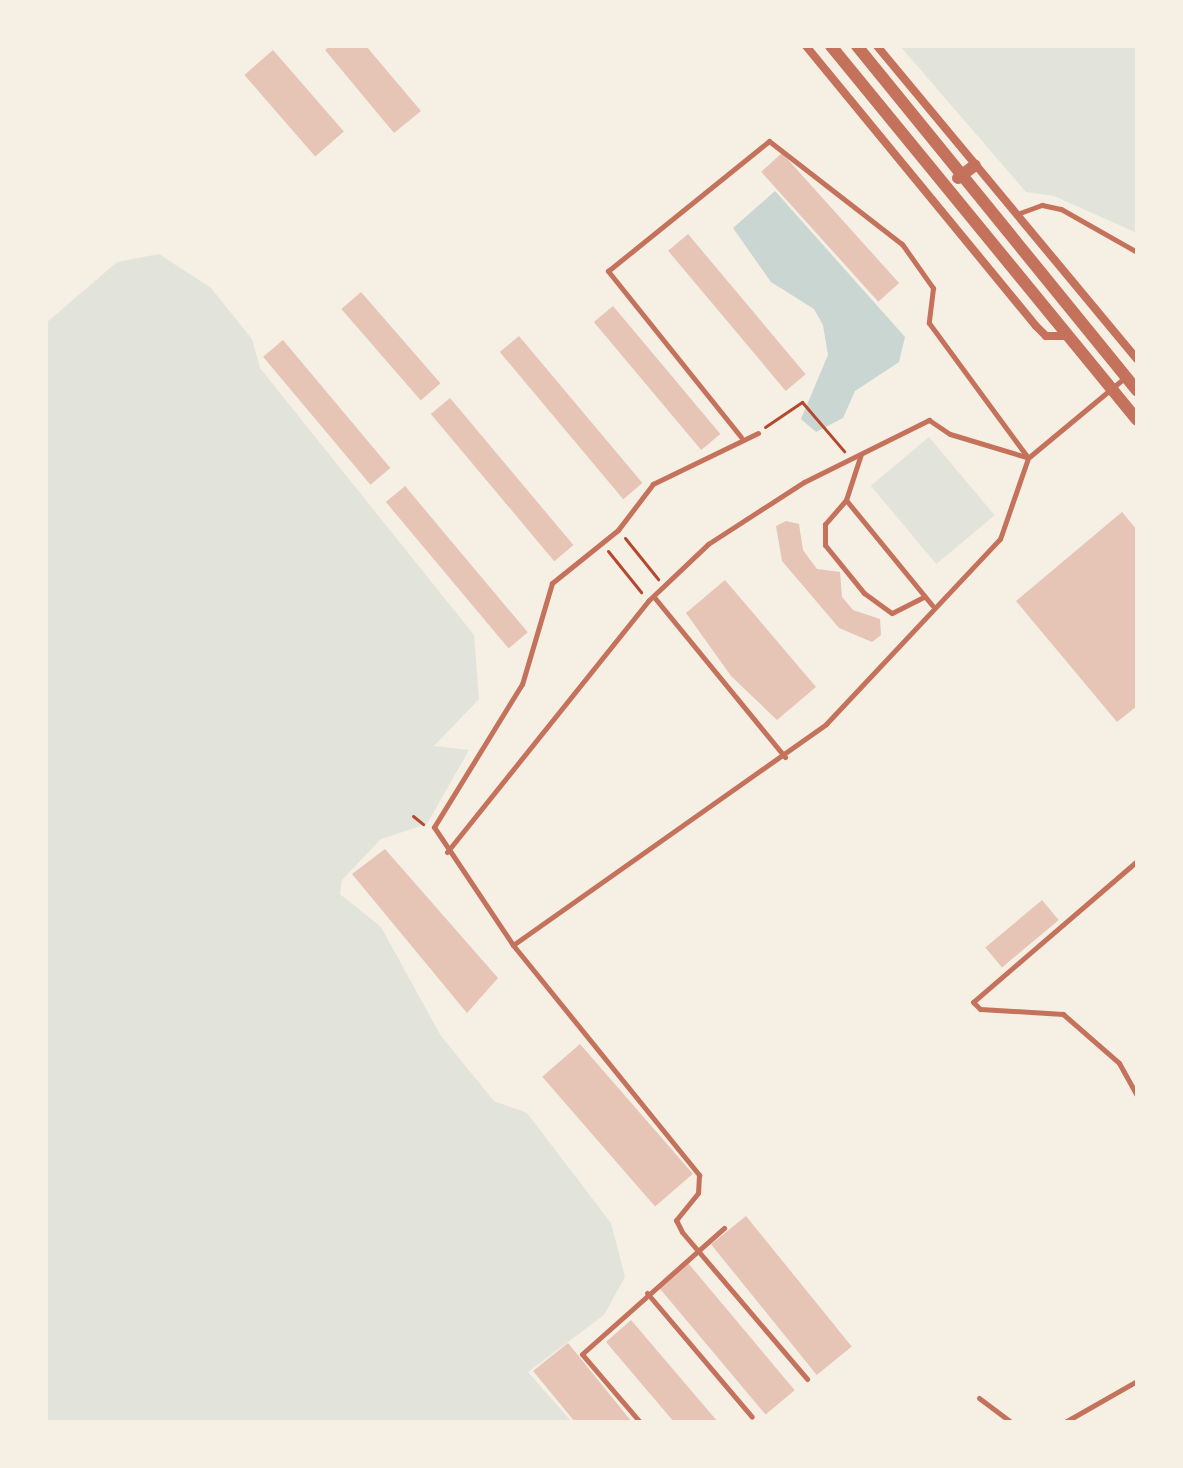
<!DOCTYPE html>
<style>
body{margin:0}
#map{position:relative;width:1183px;height:1468px;overflow:hidden;background:#f6efe4;font-family:"Noto Serif",serif}
div>[style]{position:absolute}
.green>*{inset:0;background:#e2e4dc;transform-origin:0 0}
.water>*{inset:0;background:#c9d6d2}
.building>*{inset:0;background:#e6c5b7;transform-origin:0 0}
.path>*{height:3px;margin:-1.5px;padding:0 1.5px;transform-origin:1.5px;border-radius:1.5px;background:#b5482f}
.service>*{height:5px;margin:-2.5px;padding:0 2.5px;transform-origin:2.5px;border-radius:2.5px;background:#c5725c}
.minor>*{height:8px;margin:-4px;padding:0 4px;transform-origin:4px;border-radius:4px;background:#c5725c}
.tertiary>*{height:12px;margin:-6px;padding:0 6px;transform-origin:6px;border-radius:6px;background:#c5725c}
span{translate:-50% -50%;white-space:nowrap;text-align:center;line-height:1.15;-webkit-text-stroke:6px #f6efe4;paint-order:stroke}
.frame{position:absolute;inset:0;border:48px solid #f6efe4;pointer-events:none}
</style>
<div id="map">
<div class="green">
<i style="clip-path:polygon(900px 46px,1137px 46px,1137px 233px,1054px 196px,1026px 192px)"></i>
<i style="clip-path:polygon(159px 254px,211px 288px,252px 339px,260px 368px,474px 635px,479px 699px,434px 746px,469px 750px,427px 824px,381px 839px,342px 880px,340px 894px,381px 927px,441px 1036px,494px 1101px,527px 1113px,611px 1223px,625px 1277px,604px 1315px,528px 1372px,572px 1422px,46px 1422px,46px 323px,117px 262px)"></i>
<i style="left:929px;top:437px;width:102px;height:76px;rotate:50deg"></i>
</div>
<div class="water">
<i style="clip-path:polygon(775px 191px,905px 337px,899px 362px,855px 391px,843px 418px,816px 432px,801px 419px,828px 355px,823px 325px,814px 309px,771px 282px,733px 228px)"></i>
</div>
<div class="building">
<i style="clip-path:polygon(330px 46px,366px 46px,421px 111px,394px 133px,325px 50px)"></i>
<i style="left:273px;top:50px;width:108px;height:38px;rotate:49deg"></i>
<i style="left:782px;top:153px;width:175px;height:28px;rotate:48deg"></i>
<i style="left:688px;top:234px;width:183px;height:26px;rotate:50deg"></i>
<i style="left:361px;top:292px;width:121px;height:26px;rotate:49deg"></i>
<i style="left:613px;top:306px;width:167px;height:25px;rotate:50deg"></i>
<i style="left:519px;top:336px;width:192px;height:25px;rotate:50deg"></i>
<i style="left:283px;top:340px;width:167px;height:26px;rotate:50deg"></i>
<i style="left:450px;top:398px;width:192px;height:25px;rotate:50deg"></i>
<i style="left:405px;top:486px;width:191px;height:25px;rotate:50deg"></i>
<i style="clip-path:polygon(1122px 512px,1137px 530px,1137px 706px,1117px 722px,1016px 601px)"></i>
<i style="clip-path:polygon(786px 521px,799px 524px,803px 550px,817px 569px,840px 572px,842px 597px,853px 610px,880px 619px,881px 635px,872px 642px,839px 628px,782px 561px,776px 526px)"></i>
<i style="clip-path:polygon(725px 580px,816px 687px,777px 720px,731px 676px,686px 613px)"></i>
<i style="clip-path:polygon(385px 849px,498px 978px,467px 1013px,352px 874px)"></i>
<i style="left:1042px;top:900px;width:26px;height:74px;rotate:50deg"></i>
<i style="left:580px;top:1044px;width:172px;height:50px;rotate:49deg"></i>
<i style="left:746px;top:1216px;width:168px;height:45px;rotate:51deg"></i>
<i style="left:688px;top:1263px;width:166px;height:38px;rotate:50deg"></i>
<i style="clip-path:polygon(631px 1320px,718px 1422px,674px 1422px,606px 1342px)"></i>
<i style="clip-path:polygon(568px 1343px,632px 1422px,575px 1422px,533px 1371px)"></i>
</div>
<div class="path">
<i style="left:765px;top:427px;width:45px;rotate:-34deg"></i>
<i style="left:802px;top:402px;width:65px;rotate:49.4deg"></i>
<i style="left:625px;top:538px;width:53px;rotate:51.2deg"></i>
<i style="left:608px;top:551px;width:53px;rotate:51.2deg"></i>
<i style="left:413px;top:816px;width:13px;rotate:39deg"></i>
</div>
<div class="service">
<i style="left:1017px;top:214px;width:27px;rotate:-20deg"></i>
<i style="left:1042px;top:205px;width:19px;rotate:12deg"></i>
<i style="left:1061px;top:209px;width:87px;rotate:29.5deg"></i>
<i style="left:758px;top:433px;width:117px;rotate:154.1deg"></i>
<i style="left:653px;top:484px;width:58px;rotate:127.3deg"></i>
<i style="left:618px;top:530px;width:85px;rotate:141.2deg"></i>
<i style="left:552px;top:583px;width:105px;rotate:106.5deg"></i>
<i style="left:522px;top:684px;width:168px;rotate:121.6deg"></i>
<i style="left:434px;top:827px;width:142px;rotate:56.2deg"></i>
<i style="left:513px;top:945px;width:296px;rotate:51deg"></i>
<i style="left:699px;top:1175px;width:18px;rotate:93deg"></i>
<i style="left:698px;top:1193px;width:35px;rotate:129deg"></i>
<i style="left:676px;top:1220px;width:13px;rotate:63deg"></i>
<i style="left:682px;top:1232px;width:193px;rotate:49.6deg"></i>
<i style="left:741px;top:437px;width:213px;rotate:-128.7deg"></i>
<i style="left:608px;top:271px;width:207px;rotate:-38.9deg"></i>
<i style="left:769px;top:141px;width:168px;rotate:37.8deg"></i>
<i style="left:902px;top:244px;width:54px;rotate:54.8deg"></i>
<i style="left:933px;top:288px;width:35px;rotate:97deg"></i>
<i style="left:929px;top:323px;width:167px;rotate:53.7deg"></i>
<i style="left:861px;top:454px;width:48px;rotate:108.1deg"></i>
<i style="left:846px;top:500px;width:136px;rotate:50.7deg"></i>
<i style="left:846px;top:500px;width:32px;rotate:131deg"></i>
<i style="left:825px;top:524px;width:21px;rotate:90deg"></i>
<i style="left:825px;top:545px;width:62px;rotate:50.9deg"></i>
<i style="left:864px;top:593px;width:34px;rotate:36deg"></i>
<i style="left:892px;top:613px;width:36px;rotate:-27deg"></i>
<i style="left:654px;top:597px;width:207px;rotate:50.7deg"></i>
<i style="left:447px;top:852px;width:322px;rotate:-51.3deg"></i>
<i style="left:648px;top:601px;width:83px;rotate:-43.5deg"></i>
<i style="left:708px;top:544px;width:114px;rotate:-32.9deg"></i>
<i style="left:804px;top:482px;width:140px;rotate:-26.4deg"></i>
<i style="left:929px;top:420px;width:25px;rotate:34deg"></i>
<i style="left:950px;top:434px;width:79px;rotate:16.8deg"></i>
<i style="left:1137px;top:861px;width:216px;rotate:139.3deg"></i>
<i style="left:973px;top:1002px;width:10px;rotate:45deg"></i>
<i style="left:980px;top:1009px;width:83px;rotate:3.4deg"></i>
<i style="left:1063px;top:1014px;width:74px;rotate:41.2deg"></i>
<i style="left:1119px;top:1063px;width:38px;rotate:61deg"></i>
<i style="left:513px;top:945px;width:383px;rotate:-35.2deg"></i>
<i style="left:826px;top:724px;width:254px;rotate:-46.8deg"></i>
<i style="left:1000px;top:539px;width:86px;rotate:-70.9deg"></i>
<i style="left:1028px;top:458px;width:124px;rotate:-39.7deg"></i>
<i style="left:647px;top:1293px;width:162px;rotate:49.7deg"></i>
<i style="left:979px;top:1398px;width:40px;rotate:37deg"></i>
<i style="left:640px;top:1422px;width:89px;rotate:-130.5deg"></i>
<i style="left:582px;top:1354px;width:190px;rotate:-41.6deg"></i>
<i style="left:1065px;top:1422px;width:83px;rotate:-29.7deg"></i>
</div>
<div class="minor">
<i style="left:806px;top:46px;width:362px;rotate:50.6deg"></i>
<i style="left:1036px;top:326px;width:14px;rotate:45deg"></i>
<i style="left:1046px;top:336px;width:21px"></i>
<i style="left:877px;top:46px;width:407px;rotate:50.3deg"></i>
</div>
<div class="tertiary">
<i style="left:831px;top:46px;width:483px;rotate:50.7deg"></i>
<i style="left:857px;top:46px;width:444px;rotate:50.9deg"></i>
<i style="left:958px;top:178px;width:21px;rotate:-37deg"></i>
</div>
<div class="frame"></div>
</div>
